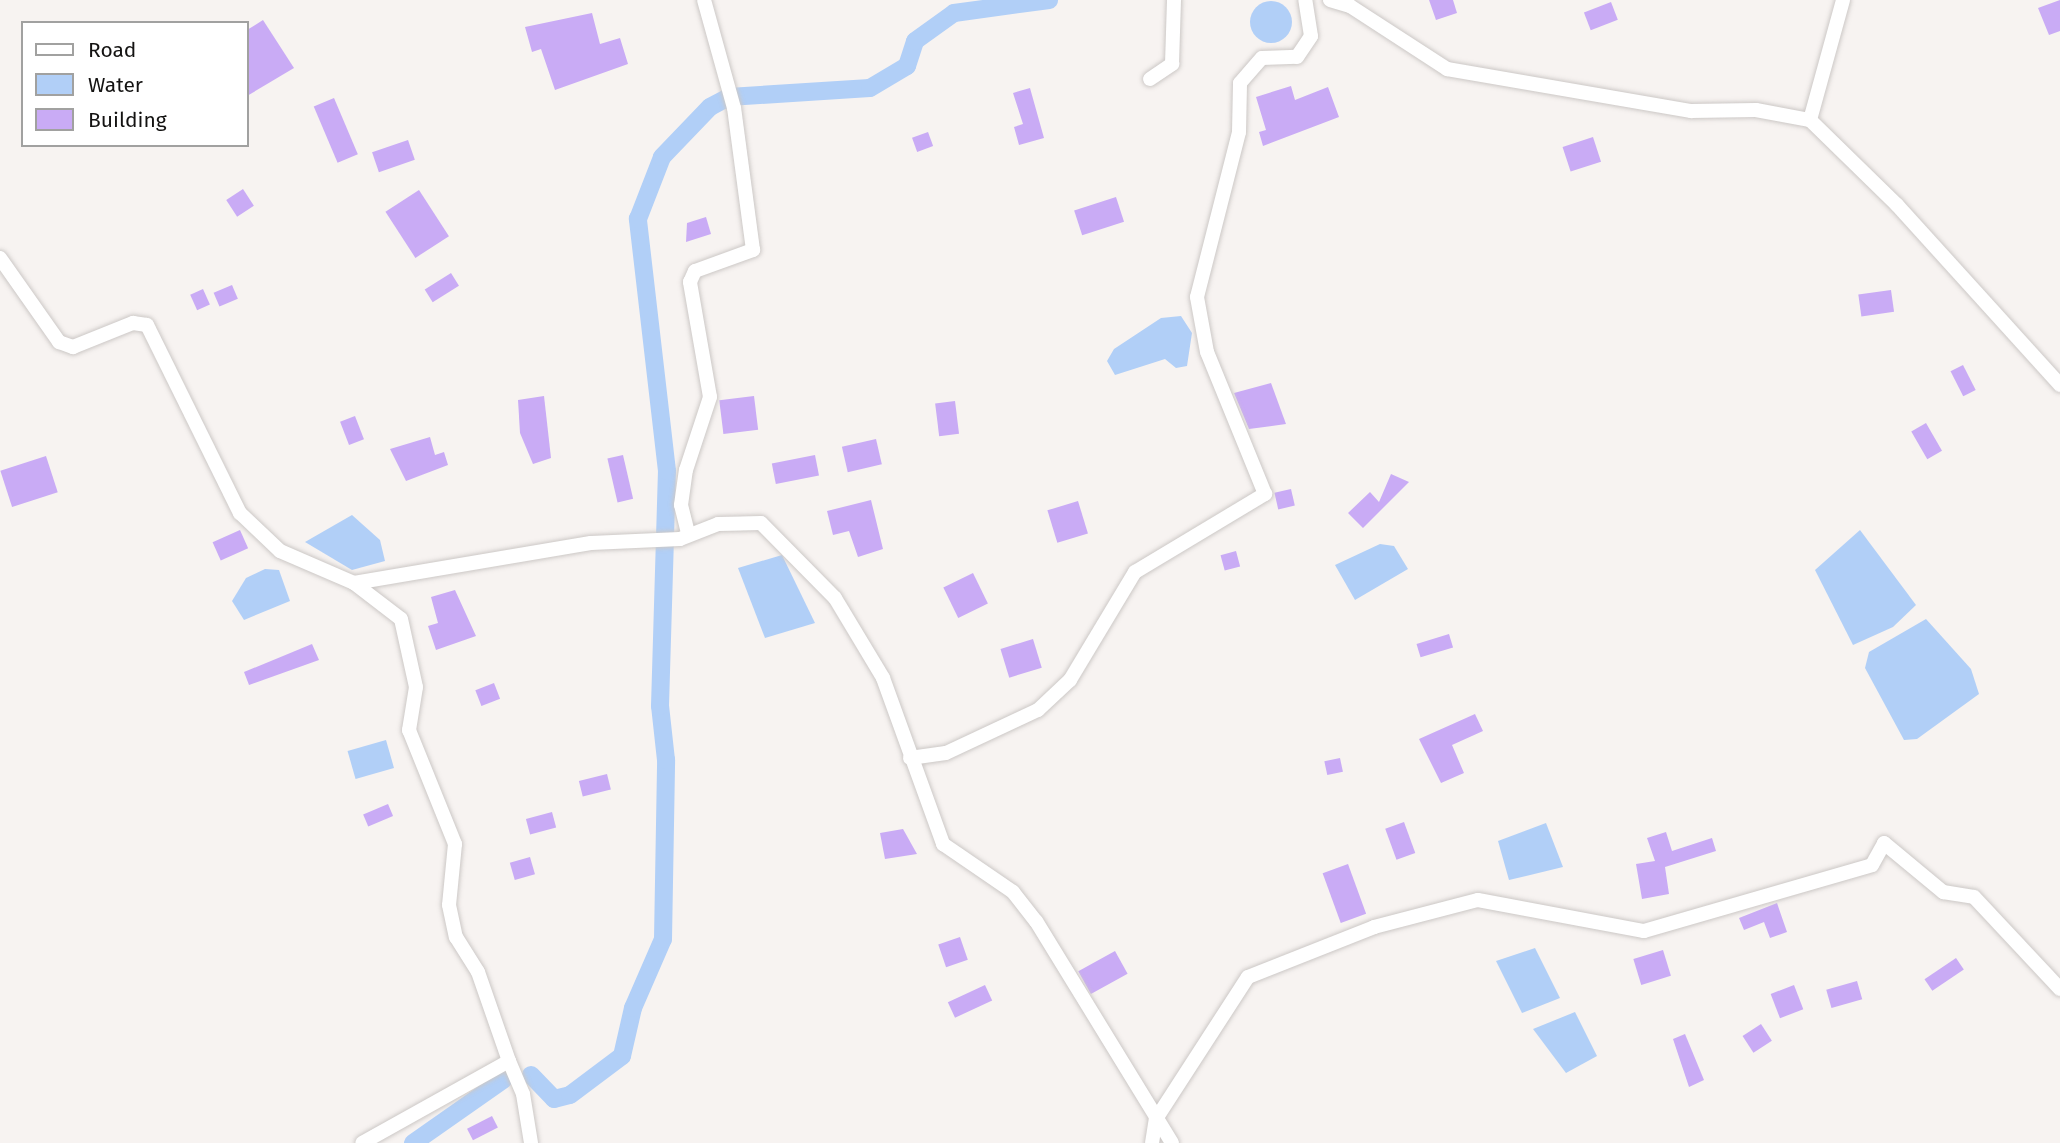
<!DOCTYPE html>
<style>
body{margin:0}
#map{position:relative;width:2060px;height:1143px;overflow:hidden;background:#f7f3f1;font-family:"Fira Sans",sans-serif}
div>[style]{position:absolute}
.water>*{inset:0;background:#b1cff7;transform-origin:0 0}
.round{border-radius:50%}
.canal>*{height:18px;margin:-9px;padding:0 9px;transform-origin:9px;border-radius:9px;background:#b1cff7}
.building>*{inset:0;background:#c9abf5;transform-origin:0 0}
.roads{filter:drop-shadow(0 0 2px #ccc8c6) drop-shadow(0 0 2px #ccc8c6)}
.street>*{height:14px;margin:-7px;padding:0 7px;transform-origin:7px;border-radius:7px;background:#fff}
span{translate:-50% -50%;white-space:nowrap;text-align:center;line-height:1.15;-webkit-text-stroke:5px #fff;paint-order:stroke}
.legend{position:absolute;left:21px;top:21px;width:228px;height:126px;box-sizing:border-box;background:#fff;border:2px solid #a1a1a0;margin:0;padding:9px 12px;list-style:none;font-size:21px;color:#141312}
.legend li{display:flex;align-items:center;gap:14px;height:35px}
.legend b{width:35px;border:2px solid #a1a1a0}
</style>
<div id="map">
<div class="water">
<i class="round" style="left:1250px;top:1px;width:42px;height:42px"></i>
<i style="clip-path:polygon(1181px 316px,1192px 333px,1187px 366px,1176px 368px,1165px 359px,1115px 375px,1107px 361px,1114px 349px,1161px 318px)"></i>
<i style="clip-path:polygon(352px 515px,380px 540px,385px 561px,352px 570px,305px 542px)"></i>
<i style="clip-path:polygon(1860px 530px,1916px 605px,1893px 627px,1853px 645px,1815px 570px)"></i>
<i style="clip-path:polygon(1380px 544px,1394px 546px,1408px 569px,1355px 600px,1335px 565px)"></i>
<i style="clip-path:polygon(782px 555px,815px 623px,765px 638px,738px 568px)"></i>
<i style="clip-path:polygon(265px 569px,279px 570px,290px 601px,244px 620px,232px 601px,246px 578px)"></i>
<i style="clip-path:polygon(1926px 619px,1971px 669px,1979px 694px,1917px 739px,1904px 740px,1865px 668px,1869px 652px)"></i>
<i style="left:386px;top:740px;width:29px;height:40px;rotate:74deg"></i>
<i style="clip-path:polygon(1546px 823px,1563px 867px,1509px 880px,1498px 841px)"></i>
<i style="clip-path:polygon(1535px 948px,1560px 998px,1522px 1013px,1496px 961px)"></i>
<i style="clip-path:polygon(1575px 1012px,1597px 1056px,1566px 1073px,1533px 1029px)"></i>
</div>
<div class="canal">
<i style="left:531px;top:1075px;width:33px;rotate:46deg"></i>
<i style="left:554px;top:1099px;width:16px;rotate:-14deg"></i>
<i style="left:570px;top:1095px;width:65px;rotate:-36.9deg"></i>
<i style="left:622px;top:1056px;width:49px;rotate:-77.1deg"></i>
<i style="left:633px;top:1008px;width:75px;rotate:-66.5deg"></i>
<i style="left:663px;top:939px;width:179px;rotate:-89deg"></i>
<i style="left:666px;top:760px;width:54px;rotate:-96.3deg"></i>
<i style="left:660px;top:706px;width:235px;rotate:-88.3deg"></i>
<i style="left:667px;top:471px;width:254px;rotate:-96.6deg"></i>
<i style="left:638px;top:219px;width:66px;rotate:-68.8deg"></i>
<i style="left:662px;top:157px;width:69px;rotate:-46.2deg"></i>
<i style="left:710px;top:107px;width:21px;rotate:-28deg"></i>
<i style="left:729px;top:97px;width:141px;rotate:-3.7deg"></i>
<i style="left:870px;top:88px;width:43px;rotate:-30.7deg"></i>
<i style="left:907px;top:66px;width:26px;rotate:-72deg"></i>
<i style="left:915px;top:41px;width:48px;rotate:-35.7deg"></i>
<i style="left:954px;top:13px;width:96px;rotate:-7.8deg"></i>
<i style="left:413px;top:1143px;width:110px;rotate:-35deg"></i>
</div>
<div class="building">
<i style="clip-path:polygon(1429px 0,1453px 0,1457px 13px,1436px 20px)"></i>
<i style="clip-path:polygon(2060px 0,2060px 31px,2049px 35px,2038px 8px)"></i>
<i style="left:1611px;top:2px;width:19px;height:29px;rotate:69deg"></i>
<i style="clip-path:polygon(592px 13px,600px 44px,620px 38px,628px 64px,555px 90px,541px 49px,532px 52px,525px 27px)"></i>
<i style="clip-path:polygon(263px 20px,294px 68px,247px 96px,247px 30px)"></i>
<i style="clip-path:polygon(1291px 86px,1295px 100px,1328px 87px,1339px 117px,1263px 146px,1259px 132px,1266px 130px,1256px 97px)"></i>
<i style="clip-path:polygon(1030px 88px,1044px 138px,1019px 145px,1014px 127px,1023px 124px,1013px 93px)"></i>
<i style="left:334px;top:98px;width:61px;height:22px;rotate:67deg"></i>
<i style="left:928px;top:132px;width:15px;height:17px;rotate:70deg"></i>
<i style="left:1593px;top:137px;width:26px;height:32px;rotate:72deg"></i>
<i style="left:408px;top:140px;width:21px;height:38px;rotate:71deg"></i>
<i style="left:243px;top:189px;width:20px;height:20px;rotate:57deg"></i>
<i style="left:419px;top:190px;width:55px;height:40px;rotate:57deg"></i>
<i style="left:1116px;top:197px;width:26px;height:44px;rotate:72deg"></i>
<i style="clip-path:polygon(706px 217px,711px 234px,686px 242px,687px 223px)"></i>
<i style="left:451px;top:273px;width:15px;height:31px;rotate:58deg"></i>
<i style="left:232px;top:285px;width:15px;height:20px;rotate:67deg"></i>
<i style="left:203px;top:289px;width:17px;height:14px;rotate:66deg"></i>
<i style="left:1891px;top:290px;width:22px;height:33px;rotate:82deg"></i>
<i style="left:1963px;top:365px;width:28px;height:14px;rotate:63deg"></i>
<i style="clip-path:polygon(1271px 383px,1286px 424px,1249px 429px,1234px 393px)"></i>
<i style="clip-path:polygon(544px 396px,551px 458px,533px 464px,520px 433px,518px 400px)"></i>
<i style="left:754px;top:396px;width:34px;height:35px;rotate:83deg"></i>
<i style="left:955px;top:401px;width:33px;height:20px;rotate:83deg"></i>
<i style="left:355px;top:416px;width:25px;height:16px;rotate:69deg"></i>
<i style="left:1926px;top:423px;width:32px;height:17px;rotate:60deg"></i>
<i style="clip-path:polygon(430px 437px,435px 455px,444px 452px,448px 465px,406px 481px,390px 449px)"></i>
<i style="left:876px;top:439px;width:26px;height:35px;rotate:77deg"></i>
<i style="left:623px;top:455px;width:45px;height:16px;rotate:77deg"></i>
<i style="left:815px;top:455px;width:21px;height:44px;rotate:79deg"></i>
<i style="left:46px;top:456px;width:38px;height:48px;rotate:72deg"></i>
<i style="clip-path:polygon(1391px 474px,1409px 482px,1363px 528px,1348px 513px,1370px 492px,1379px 502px)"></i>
<i style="left:1291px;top:489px;width:17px;height:17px;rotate:77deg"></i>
<i style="clip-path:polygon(871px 500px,883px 549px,858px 557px,849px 531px,833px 535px,827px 511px)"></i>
<i style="left:1078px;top:501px;width:34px;height:32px;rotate:73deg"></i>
<i style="left:240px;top:530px;width:20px;height:30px;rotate:66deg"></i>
<i style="left:1236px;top:551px;width:16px;height:16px;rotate:75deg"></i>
<i style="left:973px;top:573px;width:34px;height:33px;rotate:64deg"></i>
<i style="clip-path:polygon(455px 590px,476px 636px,436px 650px,428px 626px,438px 623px,431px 597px)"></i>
<i style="left:1449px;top:634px;width:14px;height:34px;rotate:73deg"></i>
<i style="left:1033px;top:639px;width:30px;height:34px;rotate:73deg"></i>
<i style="clip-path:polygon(312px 644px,319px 660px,249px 685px,244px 672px)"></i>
<i style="left:494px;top:683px;width:17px;height:20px;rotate:69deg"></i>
<i style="clip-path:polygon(1475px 714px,1483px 731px,1452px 745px,1464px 773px,1441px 783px,1419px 739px)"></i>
<i style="left:1340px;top:758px;width:14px;height:16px;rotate:78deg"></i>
<i style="left:607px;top:774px;width:16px;height:29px;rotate:76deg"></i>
<i style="left:388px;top:804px;width:13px;height:27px;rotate:67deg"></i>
<i style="left:552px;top:812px;width:16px;height:27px;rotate:75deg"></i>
<i style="left:1404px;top:822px;width:33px;height:20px;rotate:70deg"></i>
<i style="clip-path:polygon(903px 829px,917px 854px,885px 859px,880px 833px)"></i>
<i style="clip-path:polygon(1666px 832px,1672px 851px,1712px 838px,1716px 851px,1665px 867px,1669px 894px,1642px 899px,1636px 864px,1655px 861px,1647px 838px)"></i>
<i style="left:530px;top:857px;width:18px;height:21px;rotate:74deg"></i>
<i style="left:1348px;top:864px;width:53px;height:27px;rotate:70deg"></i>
<i style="clip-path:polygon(1777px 903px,1787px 932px,1770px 938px,1764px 922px,1744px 930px,1739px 918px)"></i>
<i style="left:960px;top:937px;width:24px;height:23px;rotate:71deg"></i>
<i style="left:1663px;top:950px;width:27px;height:31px;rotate:73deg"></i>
<i style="left:1115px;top:951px;width:26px;height:42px;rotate:61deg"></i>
<i style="left:1956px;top:958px;width:14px;height:38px;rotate:56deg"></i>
<i style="left:1857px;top:981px;width:19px;height:32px;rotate:74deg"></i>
<i style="left:985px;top:985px;width:17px;height:41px;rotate:65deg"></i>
<i style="left:1794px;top:985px;width:26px;height:25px;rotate:69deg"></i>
<i style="left:1761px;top:1024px;width:20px;height:22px;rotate:57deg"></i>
<i style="clip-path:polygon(1685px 1034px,1704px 1080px,1689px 1087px,1673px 1039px)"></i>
<i style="left:492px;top:1116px;width:13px;height:28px;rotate:63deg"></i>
</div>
<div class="roads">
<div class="street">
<i style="left:1330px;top:0;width:21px;rotate:17deg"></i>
<i style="left:1350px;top:6px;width:116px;rotate:33deg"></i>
<i style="left:1447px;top:69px;width:248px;rotate:9.8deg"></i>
<i style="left:1691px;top:111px;width:65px;rotate:-0.9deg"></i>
<i style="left:1756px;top:110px;width:55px;rotate:10.5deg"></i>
<i style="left:1810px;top:120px;width:122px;rotate:44.3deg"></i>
<i style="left:1897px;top:205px;width:243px;rotate:47.8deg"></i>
<i style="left:1150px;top:79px;width:27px;rotate:-34deg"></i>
<i style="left:1172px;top:64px;width:64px;rotate:-88.2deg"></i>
<i style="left:1810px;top:120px;width:124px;rotate:-74.6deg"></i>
<i style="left:0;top:258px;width:103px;rotate:54.9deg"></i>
<i style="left:59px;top:342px;width:15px;rotate:20deg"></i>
<i style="left:73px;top:347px;width:65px;rotate:-21.8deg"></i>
<i style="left:133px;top:323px;width:14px;rotate:8deg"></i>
<i style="left:147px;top:325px;width:210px;rotate:63.7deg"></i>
<i style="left:240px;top:513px;width:55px;rotate:43.5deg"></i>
<i style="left:280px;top:551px;width:81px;rotate:23.4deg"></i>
<i style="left:354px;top:583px;width:240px;rotate:-9.6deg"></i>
<i style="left:591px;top:543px;width:89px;rotate:-2.6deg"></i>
<i style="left:680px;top:539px;width:41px;rotate:-21.5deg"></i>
<i style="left:718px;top:524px;width:43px;rotate:-1.3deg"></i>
<i style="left:761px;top:523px;width:105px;rotate:45.4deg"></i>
<i style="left:835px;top:598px;width:93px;rotate:59deg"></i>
<i style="left:883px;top:678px;width:177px;rotate:70.1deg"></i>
<i style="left:943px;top:844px;width:85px;rotate:34.4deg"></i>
<i style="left:1013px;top:892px;width:37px;rotate:52deg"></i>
<i style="left:1036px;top:921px;width:260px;rotate:58.5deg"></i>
<i style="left:688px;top:533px;width:29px;rotate:-104deg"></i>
<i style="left:681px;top:505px;width:35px;rotate:-82deg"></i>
<i style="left:686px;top:470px;width:77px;rotate:-71.8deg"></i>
<i style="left:710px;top:397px;width:117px;rotate:-99.9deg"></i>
<i style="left:690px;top:282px;width:12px;rotate:-66deg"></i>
<i style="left:695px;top:271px;width:62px;rotate:-19.9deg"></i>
<i style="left:753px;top:250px;width:143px;rotate:-97.6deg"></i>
<i style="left:734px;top:108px;width:112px;rotate:-105.5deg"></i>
<i style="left:354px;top:583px;width:59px;rotate:37.5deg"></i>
<i style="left:401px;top:619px;width:70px;rotate:77.6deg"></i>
<i style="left:416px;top:687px;width:44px;rotate:99.2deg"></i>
<i style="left:409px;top:730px;width:123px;rotate:68deg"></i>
<i style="left:455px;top:844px;width:61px;rotate:95.6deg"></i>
<i style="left:449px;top:905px;width:33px;rotate:78deg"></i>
<i style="left:456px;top:937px;width:41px;rotate:57.8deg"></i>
<i style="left:478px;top:972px;width:94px;rotate:70.8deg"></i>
<i style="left:509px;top:1061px;width:168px;rotate:150.8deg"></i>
<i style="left:910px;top:758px;width:36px;rotate:-8deg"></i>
<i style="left:946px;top:753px;width:102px;rotate:-25.1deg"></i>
<i style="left:1038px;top:710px;width:44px;rotate:-43.2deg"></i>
<i style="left:1070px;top:680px;width:126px;rotate:-59deg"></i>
<i style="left:1135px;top:572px;width:152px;rotate:-31deg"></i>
<i style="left:1265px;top:494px;width:153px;rotate:-112.2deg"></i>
<i style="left:1207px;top:352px;width:56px;rotate:-100.3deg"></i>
<i style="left:1197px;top:297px;width:170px;rotate:-75.7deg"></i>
<i style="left:1239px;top:132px;width:49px;rotate:-88.8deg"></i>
<i style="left:1240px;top:83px;width:33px;rotate:-49deg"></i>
<i style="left:1262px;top:58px;width:35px;rotate:-2deg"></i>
<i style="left:1297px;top:57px;width:25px;rotate:-56deg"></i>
<i style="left:1311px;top:36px;width:36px;rotate:-99deg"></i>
<i style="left:509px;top:1061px;width:36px;rotate:67deg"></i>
<i style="left:523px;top:1094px;width:50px;rotate:80.7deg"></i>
<i style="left:1152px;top:1143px;width:24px;rotate:-81deg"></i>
<i style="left:1156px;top:1119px;width:169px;rotate:-57.1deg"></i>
<i style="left:1248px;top:977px;width:136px;rotate:-21.6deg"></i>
<i style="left:1374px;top:927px;width:107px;rotate:-14.6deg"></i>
<i style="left:1478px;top:900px;width:169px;rotate:10.6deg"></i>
<i style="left:1644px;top:931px;width:237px;rotate:-16.1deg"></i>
<i style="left:1872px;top:865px;width:25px;rotate:-61deg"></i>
<i style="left:1884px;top:843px;width:77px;rotate:39.7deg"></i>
<i style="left:1943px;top:892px;width:31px;rotate:9deg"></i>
<i style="left:1974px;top:897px;width:126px;rotate:46.9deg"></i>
</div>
</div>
<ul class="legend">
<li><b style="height:9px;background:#fff"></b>Road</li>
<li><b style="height:19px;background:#b1cff7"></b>Water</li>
<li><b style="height:19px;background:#c9abf5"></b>Building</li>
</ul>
</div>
